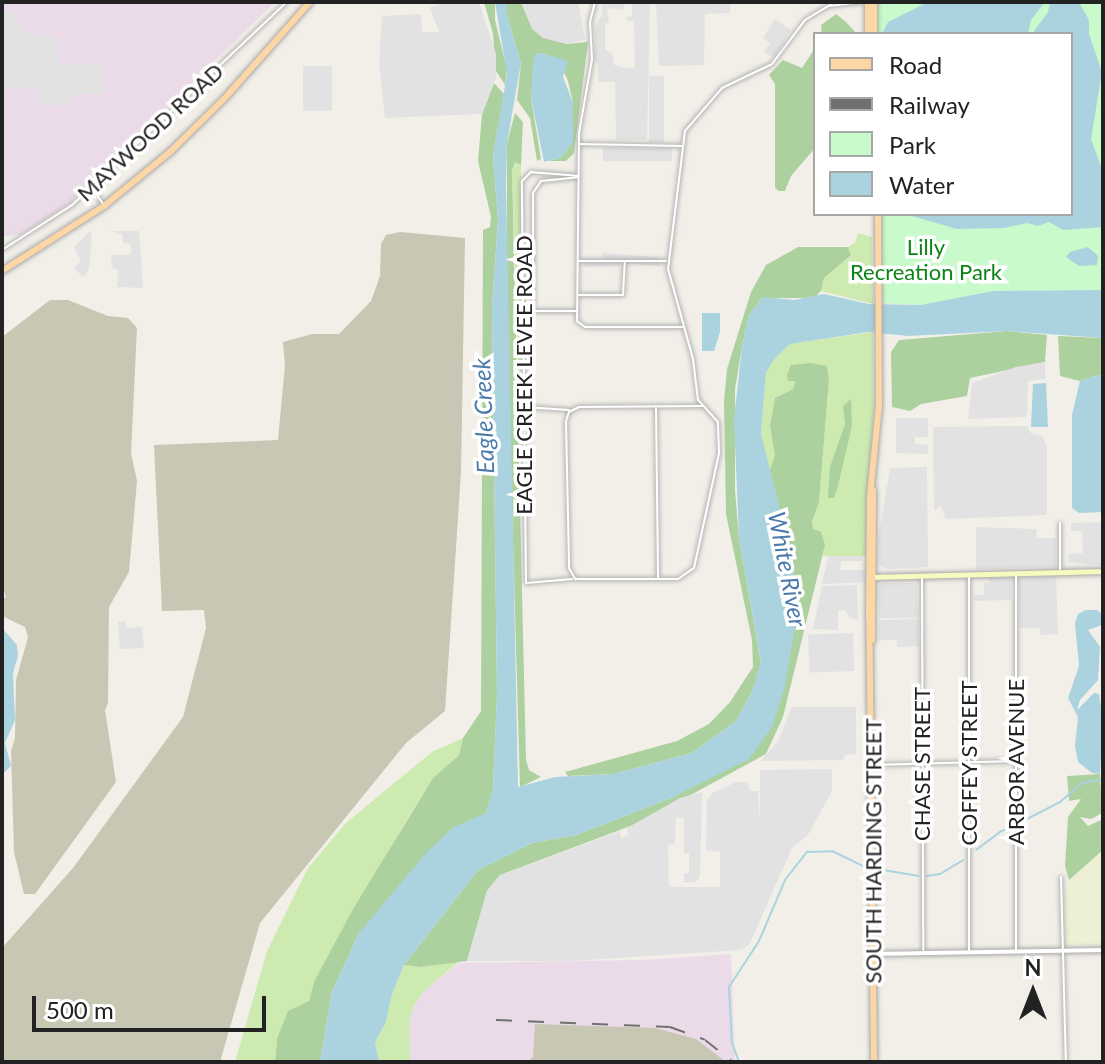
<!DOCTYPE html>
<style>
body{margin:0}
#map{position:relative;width:1105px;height:1064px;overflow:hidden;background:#f2efe9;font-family:Lato,sans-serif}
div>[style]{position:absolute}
.industrial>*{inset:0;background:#ebdbe8}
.construction>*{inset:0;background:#c7c7b4}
.farmland>*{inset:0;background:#eef0d5}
.grass>*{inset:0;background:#cdebb0}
.forest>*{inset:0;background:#add19e}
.park>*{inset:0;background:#c8facc}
.parking>*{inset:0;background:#e2e2e2;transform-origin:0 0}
.water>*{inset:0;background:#aad3df}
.stream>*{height:2px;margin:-1px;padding:0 1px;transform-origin:1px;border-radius:1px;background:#aad3df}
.roads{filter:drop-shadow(0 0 2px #a9a9a9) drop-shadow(0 0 2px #a9a9a9)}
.minor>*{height:2px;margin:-1px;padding:0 1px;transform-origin:1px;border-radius:1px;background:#fff}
.tertiary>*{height:4px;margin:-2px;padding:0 2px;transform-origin:2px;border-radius:2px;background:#fff}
.secondary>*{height:5px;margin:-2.5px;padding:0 2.5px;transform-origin:2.5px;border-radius:2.5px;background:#f7fabf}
.primary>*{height:6px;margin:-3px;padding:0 3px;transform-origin:3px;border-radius:3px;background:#fcd6a4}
.rail>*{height:2px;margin-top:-1px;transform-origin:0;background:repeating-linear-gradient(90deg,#707070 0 16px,transparent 0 32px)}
span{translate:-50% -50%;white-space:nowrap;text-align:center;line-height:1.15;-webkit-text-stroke:7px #fff;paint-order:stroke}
.street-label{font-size:22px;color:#222}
.park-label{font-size:22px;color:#0c8416}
.water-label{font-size:24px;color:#4a7aab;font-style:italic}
.frame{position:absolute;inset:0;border:4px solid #222;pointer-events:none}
.legend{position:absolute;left:813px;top:32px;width:260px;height:184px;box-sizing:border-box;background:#fff;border:2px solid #a7a7a7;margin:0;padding:10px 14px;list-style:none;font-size:24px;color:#222}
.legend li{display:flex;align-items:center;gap:16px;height:40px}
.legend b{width:40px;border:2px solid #a7a7a7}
.north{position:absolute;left:993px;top:952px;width:80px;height:80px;-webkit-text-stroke:6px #fff;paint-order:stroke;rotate:0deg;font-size:22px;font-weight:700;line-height:32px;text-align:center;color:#222}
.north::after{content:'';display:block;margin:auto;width:28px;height:36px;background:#222;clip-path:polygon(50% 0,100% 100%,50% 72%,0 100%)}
.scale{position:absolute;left:32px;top:996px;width:234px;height:36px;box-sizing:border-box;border:4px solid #222;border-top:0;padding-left:10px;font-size:24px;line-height:28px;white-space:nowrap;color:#222;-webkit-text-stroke:6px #fff;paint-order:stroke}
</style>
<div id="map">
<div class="industrial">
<i style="clip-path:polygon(2px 2px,275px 2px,67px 205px,20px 235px,2px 236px)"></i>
<i style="clip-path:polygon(731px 954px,735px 1062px,410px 1062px,409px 1021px,414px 1006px,425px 990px,459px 963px,639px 960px)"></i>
</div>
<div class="construction">
<i style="clip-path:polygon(400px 232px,465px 238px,461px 473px,445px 711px,406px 743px,260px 923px,220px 1062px,2px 1062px,2px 948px,73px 868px,183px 717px,206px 628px,204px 610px,162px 611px,154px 445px,278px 440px,285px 365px,283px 342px,312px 334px,339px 334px,371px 301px,380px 276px,381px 244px,386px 235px)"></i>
<i style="clip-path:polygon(50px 300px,68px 300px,108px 316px,128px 318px,137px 328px,131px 453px,137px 481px,129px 572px,109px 607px,108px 703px,105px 710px,116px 782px,35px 894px,24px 894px,14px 852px,11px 751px,15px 738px,16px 680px,28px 637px,25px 627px,2px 616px,2px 598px,6px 598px,2px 581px,2px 337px)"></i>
<i style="clip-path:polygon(535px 1024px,655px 1028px,696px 1039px,726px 1062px,527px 1062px,533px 1057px)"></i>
</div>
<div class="farmland">
<i style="clip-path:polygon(1103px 850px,1103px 942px,1097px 946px,1064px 945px,1063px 898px,1069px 880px)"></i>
</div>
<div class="grass">
<i style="clip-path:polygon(515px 161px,521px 165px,522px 485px,512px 170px)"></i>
<i style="clip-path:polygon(858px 233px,872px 237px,873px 304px,821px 291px,824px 278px,851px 255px,848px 247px,855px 243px)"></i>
<i style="clip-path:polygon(873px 332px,874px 414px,867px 494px,866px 556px,823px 556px,825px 544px,813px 529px,812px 520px,819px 502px,829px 380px,827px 366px,795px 381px,793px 389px,775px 398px,770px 425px,776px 456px,769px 472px,761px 434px,766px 371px,776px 357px,790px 344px)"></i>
<i style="clip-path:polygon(463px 738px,459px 755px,433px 778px,406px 821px,314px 982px,309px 1001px,277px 1039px,275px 1062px,235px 1062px,267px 951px,308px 868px,347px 822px,432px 752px)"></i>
<i style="clip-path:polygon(460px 961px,425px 990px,414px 1006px,409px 1021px,410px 1062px,379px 1062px,375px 1042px,386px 1022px,392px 994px,404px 965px,420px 967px)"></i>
</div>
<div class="forest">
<i style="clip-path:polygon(484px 2px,495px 2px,495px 20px,507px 70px,505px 85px,496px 71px,493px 34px)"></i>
<i style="clip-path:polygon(507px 2px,521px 2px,532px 28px,566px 44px,588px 42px,574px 153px,566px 161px,548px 161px,560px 158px,573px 142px,573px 103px,568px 81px,563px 70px,538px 53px,535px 55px,531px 98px,541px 159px,537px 161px,530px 118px,517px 100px,521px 63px,507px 16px)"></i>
<i style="clip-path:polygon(836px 14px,846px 22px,857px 34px,822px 34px,821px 25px)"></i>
<i style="clip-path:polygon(815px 42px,815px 148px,791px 176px,785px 191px,779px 191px,775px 188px,775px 84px,769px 75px,783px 60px,802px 68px,813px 51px)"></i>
<i style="clip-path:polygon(494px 83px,504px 94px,493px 155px,498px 221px,492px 307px,497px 694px,493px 790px,486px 813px,359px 933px,332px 992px,320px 1062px,275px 1062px,277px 1039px,288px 1011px,309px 1001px,314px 982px,353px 909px,433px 778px,459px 755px,463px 738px,481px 711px,483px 230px,490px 227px,491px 217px,478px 161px,482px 114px)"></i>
<i style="clip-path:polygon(515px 113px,523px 122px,521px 165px,515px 162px,512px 170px,526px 760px,529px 770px,541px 777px,520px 787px,507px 332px,507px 143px)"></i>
<i style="clip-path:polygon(798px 247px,848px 247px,851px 255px,824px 278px,821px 291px,814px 298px,762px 298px,749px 315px,742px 347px,735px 389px,735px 490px,739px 538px,761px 663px,752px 692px,736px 721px,692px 753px,613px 774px,568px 776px,565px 772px,677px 741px,709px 724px,730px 702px,753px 667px,752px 640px,726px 514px,724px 401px,727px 369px,751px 292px,766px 265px)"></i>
<i style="clip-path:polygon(1007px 331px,1047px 335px,1045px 362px,970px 378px,967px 396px,921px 404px,910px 411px,892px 407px,891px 352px,899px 340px)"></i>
<i style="clip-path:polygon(1058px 336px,1103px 338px,1103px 374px,1080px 381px,1060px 376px)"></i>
<i style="clip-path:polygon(811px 363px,827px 366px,829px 380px,819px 502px,812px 521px,813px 529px,821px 532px,825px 545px,783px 717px,766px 754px,641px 822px,500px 875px,487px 891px,467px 961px,420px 967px,404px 965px,478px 870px,532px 843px,576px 835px,671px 798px,702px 781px,791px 644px,798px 609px,792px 557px,769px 472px,775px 456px,770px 425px,775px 398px,793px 389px,795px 381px,788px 381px,787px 375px,791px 365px)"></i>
<i style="clip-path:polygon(851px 399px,852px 426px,838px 486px,834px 498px,828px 498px,830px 467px,845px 424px,843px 406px)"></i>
<i style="clip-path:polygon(1100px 774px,1102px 813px,1091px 819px,1080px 817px,1088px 826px,1103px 819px,1103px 850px,1069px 880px,1065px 866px,1068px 817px,1081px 799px,1069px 801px,1067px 776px)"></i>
</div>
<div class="park">
<i style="clip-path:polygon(876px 2px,1103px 2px,1103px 290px,993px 291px,921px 305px,882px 303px,880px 214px,1071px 214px,1071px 34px,875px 34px)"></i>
</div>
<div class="parking">
<i style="clip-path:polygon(449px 2px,479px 2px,496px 54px,496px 77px,482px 114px,385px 118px,379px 64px,382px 16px,421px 14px,422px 32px,439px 32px,430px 7px)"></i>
<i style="clip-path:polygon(522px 2px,578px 2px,585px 40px,566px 44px,543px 38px,532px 29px)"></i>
<i style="clip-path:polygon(602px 2px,626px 2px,623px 10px,607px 8px,609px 23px,605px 23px,605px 49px,612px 54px,614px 65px,625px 68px,635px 67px,634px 21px,627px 21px,626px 17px,632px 16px,632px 2px,650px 2px,647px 140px,616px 140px,615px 82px,598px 82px,598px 62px,595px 62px,595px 27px,602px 14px)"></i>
<i style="clip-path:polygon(656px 2px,730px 2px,730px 13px,705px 14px,704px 65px,659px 66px)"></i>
<i style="clip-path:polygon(2px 11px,13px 11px,24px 31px,58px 38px,60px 64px,103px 63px,105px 93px,70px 95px,69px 105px,39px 105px,37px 88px,13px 89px,2px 83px)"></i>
<i style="clip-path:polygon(775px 19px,791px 30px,773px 58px,764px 52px,770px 43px,763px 38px)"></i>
<i style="left:303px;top:66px;width:29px;height:45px"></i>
<i style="left:649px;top:76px;width:15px;height:66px"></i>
<i style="left:603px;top:148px;width:69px;height:13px"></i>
<i style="clip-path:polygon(111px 231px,139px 231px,143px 288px,117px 287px,118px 270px,112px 268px,111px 255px,131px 255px,131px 244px,123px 243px,122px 234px)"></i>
<i style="clip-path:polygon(89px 232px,92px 234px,89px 269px,83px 277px,73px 267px,81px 262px,74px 247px)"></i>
<i style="clip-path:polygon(602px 253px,657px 257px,661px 266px,620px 263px,619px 266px,584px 267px,584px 259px,601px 259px)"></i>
<i style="clip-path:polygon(1045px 362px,1045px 379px,1028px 381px,1027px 417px,968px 419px,972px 383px,1016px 367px)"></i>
<i style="clip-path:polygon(896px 418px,928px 418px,928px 437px,915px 437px,915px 444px,928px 445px,928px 454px,896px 453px)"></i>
<i style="clip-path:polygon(1028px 426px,1030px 433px,1042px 436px,1047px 447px,1047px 515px,946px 519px,941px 506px,934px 511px,933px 427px)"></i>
<i style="clip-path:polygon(927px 467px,928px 567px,887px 569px,879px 565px,878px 541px,890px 468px)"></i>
<i style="clip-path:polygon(1103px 522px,1103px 566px,1068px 562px,1068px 554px,1083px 553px,1082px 531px,1071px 531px,1071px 523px)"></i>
<i style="clip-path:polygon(976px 527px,1036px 529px,1037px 538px,1056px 538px,1056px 567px,976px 569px)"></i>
<i style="clip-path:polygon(828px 556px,862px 556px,862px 561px,841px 561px,840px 570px,867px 570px,868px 582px,822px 584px)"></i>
<i style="clip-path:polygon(1056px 576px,1058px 634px,1041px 635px,1040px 628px,1020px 628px,1019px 579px)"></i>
<i style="clip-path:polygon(989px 578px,1011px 578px,1011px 600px,974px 601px,974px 595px,984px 595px,984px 583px,989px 583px)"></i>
<i style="clip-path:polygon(882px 583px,917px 583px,918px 618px,879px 618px,879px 586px)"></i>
<i style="clip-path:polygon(857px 585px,858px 619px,850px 618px,845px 610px,838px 610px,838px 630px,813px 629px,822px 586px)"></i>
<i style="clip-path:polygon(918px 619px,919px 646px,897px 647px,897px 640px,879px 640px,879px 620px)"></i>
<i style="clip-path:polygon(126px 621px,126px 628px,142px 627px,144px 648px,120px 649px,118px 622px)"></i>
<i style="left:853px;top:633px;width:38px;height:45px;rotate:88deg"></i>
<i style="clip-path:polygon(792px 707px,856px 707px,856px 754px,845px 755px,843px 760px,761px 761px,778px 741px)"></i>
<i style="clip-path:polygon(832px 769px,832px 791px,808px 835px,792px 848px,750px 943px,741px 950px,570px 961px,467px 961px,487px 891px,500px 875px,620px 831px,621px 838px,628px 836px,627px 828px,680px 798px,702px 792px,700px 877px,695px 882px,684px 883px,684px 873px,689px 873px,689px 853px,684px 853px,684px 818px,676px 818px,675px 844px,668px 845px,669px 887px,720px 887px,720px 852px,706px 850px,707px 801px,712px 793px,736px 782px,747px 782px,750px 791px,758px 791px,760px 822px,760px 770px)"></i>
</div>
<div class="water">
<i style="clip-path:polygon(495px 2px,507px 2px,507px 16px,521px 63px,507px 143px,506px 186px,518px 787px,555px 777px,613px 774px,692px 753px,736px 721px,752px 692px,761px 662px,739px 538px,734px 419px,742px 347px,749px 315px,763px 297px,794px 300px,824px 294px,869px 304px,921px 305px,993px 291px,1103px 290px,1103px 338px,1007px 331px,908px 336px,868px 332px,790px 344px,776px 357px,766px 372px,761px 434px,792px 557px,798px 609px,785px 686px,772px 727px,749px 759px,671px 798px,576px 835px,532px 843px,478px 870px,404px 965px,392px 994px,386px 1022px,375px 1042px,379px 1062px,320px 1062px,332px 992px,359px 933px,426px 853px,452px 828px,486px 813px,493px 790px,497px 694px,492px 307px,498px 221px,493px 155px,507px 74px)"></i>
<i style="clip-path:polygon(1045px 2px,1031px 20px,1028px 34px,882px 34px,888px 22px,926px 3px)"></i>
<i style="clip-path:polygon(1050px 2px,1079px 2px,1089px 20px,1089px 34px,1102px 72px,1091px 139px,1102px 169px,1103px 158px,1103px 227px,1063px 230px,1049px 222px,1038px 226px,1027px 223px,1004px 228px,957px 229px,905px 214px,1071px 214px,1071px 34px,1032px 34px,1048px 12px)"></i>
<i style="clip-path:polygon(542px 53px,568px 61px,563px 77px,573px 103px,573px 142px,560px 158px,544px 162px,531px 98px,533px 61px,535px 54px)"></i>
<i style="clip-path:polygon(1088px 247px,1098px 256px,1097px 265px,1079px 266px,1066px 257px,1070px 252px)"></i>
<i style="clip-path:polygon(702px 313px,720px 313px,720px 332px,714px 351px,702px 351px)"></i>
<i style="clip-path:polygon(1103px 374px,1103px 512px,1079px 513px,1072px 508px,1072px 415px,1080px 381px)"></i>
<i style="clip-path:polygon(1046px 383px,1048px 427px,1031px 427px,1033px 384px)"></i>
<i style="clip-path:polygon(1086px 610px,1097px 610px,1103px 615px,1102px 625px,1088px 630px,1100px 647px,1098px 680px,1080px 700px,1077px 710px,1094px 693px,1099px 694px,1103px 721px,1100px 774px,1092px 773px,1078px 762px,1075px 746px,1078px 717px,1068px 698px,1079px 666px,1075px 623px,1078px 614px)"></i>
<i style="clip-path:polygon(2px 628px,17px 645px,18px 656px,13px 673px,15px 720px,5px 743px,11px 766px,2px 775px)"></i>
</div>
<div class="stream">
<i style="left:1023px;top:821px;width:42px;rotate:-27.2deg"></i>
<i style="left:1060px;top:802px;width:29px;rotate:-41deg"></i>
<i style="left:1082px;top:783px;width:21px;rotate:-11deg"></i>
<i style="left:976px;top:850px;width:31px;rotate:-37deg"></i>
<i style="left:1001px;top:831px;width:8px;rotate:-14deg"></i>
<i style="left:878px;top:869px;width:41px;rotate:9.9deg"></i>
<i style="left:927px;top:876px;width:13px;rotate:-9deg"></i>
<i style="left:940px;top:874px;width:27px;rotate:-31deg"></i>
<i style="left:739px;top:1062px;width:20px;rotate:-110deg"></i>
<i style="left:732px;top:1043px;width:56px;rotate:-93.1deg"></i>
<i style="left:729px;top:987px;width:55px;rotate:-56.9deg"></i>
<i style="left:759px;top:941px;width:66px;rotate:-66.9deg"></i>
<i style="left:785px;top:880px;width:36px;rotate:-52deg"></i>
<i style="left:807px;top:852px;width:25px;rotate:-2deg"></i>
<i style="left:832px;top:851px;width:37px;rotate:26deg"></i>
</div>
<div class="roads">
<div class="minor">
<i style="left:595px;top:2px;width:21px;rotate:104deg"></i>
<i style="left:590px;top:22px;width:37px;rotate:87deg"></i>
<i style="left:592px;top:59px;width:75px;rotate:100deg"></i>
<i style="left:579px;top:133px;width:188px;rotate:90.6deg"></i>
<i style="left:577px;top:321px;width:10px;rotate:37deg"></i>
<i style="left:585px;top:327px;width:97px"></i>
<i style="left:829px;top:6px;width:34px;rotate:-7deg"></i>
<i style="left:580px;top:144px;width:102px;rotate:1.1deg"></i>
<i style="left:92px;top:188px;width:21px;rotate:55deg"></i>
<i style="left:2px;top:250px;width:83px;rotate:-32.7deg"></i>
<i style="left:72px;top:205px;width:296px;rotate:-43.4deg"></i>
<i style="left:578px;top:261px;width:88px"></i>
<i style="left:579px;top:295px;width:44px"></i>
<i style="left:623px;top:295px;width:33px;rotate:-87deg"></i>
<i style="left:576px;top:311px;width:43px;rotate:180deg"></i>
<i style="left:533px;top:311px;width:118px;rotate:-90deg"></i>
<i style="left:533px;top:193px;width:14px;rotate:-56deg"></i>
<i style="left:541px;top:181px;width:37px;rotate:-6deg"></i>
<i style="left:703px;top:406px;width:124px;rotate:179.5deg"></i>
<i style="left:579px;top:407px;width:11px;rotate:153deg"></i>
<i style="left:569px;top:412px;width:9px;rotate:108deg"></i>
<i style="left:566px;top:421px;width:147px;rotate:88.8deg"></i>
<i style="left:569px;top:568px;width:13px;rotate:61deg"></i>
<i style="left:575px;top:579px;width:103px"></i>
<i style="left:678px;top:579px;width:19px;rotate:-35deg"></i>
<i style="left:694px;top:568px;width:118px;rotate:-77.7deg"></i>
<i style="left:719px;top:453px;width:31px;rotate:-92deg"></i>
<i style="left:718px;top:422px;width:30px;rotate:-132deg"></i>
<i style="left:698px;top:400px;width:41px;rotate:-97deg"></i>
<i style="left:693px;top:359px;width:93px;rotate:-105.5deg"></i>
<i style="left:668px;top:269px;width:139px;rotate:-83deg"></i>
<i style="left:685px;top:131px;width:57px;rotate:-49.3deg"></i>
<i style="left:722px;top:88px;width:55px;rotate:-25.6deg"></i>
<i style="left:772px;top:64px;width:55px;rotate:-53.1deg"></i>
<i style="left:805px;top:20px;width:35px;rotate:-31deg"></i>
<i style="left:524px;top:407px;width:45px;rotate:3.8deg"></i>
<i style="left:656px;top:408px;width:170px;rotate:89.3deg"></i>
<i style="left:1060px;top:523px;width:46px;rotate:90deg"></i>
<i style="left:922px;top:577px;width:373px;rotate:89.8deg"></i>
<i style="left:572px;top:579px;width:46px;rotate:175deg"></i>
<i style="left:526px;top:583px;width:402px;rotate:-90.6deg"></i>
<i style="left:522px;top:181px;width:13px;rotate:-45deg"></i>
<i style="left:531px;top:172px;width:48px;rotate:4.8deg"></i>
<i style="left:873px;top:765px;width:141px;rotate:-1.6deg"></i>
<i style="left:1061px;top:877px;width:185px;rotate:88.5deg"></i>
<i style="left:1016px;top:952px;width:378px;rotate:-90deg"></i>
<i style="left:969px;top:953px;width:378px;rotate:-90deg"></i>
</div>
<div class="tertiary">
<i style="left:873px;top:954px;width:230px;rotate:-1deg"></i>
</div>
<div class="secondary">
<i style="left:872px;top:577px;width:231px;rotate:-1.5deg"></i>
</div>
<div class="primary">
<i style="left:868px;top:34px;width:32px;rotate:-90deg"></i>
<i style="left:874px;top:34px;width:32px;rotate:-90deg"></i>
<i style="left:2px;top:271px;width:121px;rotate:-32.5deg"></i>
<i style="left:104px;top:206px;width:85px;rotate:-39.3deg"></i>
<i style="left:170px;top:152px;width:76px;rotate:-44.5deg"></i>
<i style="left:224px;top:99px;width:130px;rotate:-48.4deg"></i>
<i style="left:872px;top:640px;width:150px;rotate:-89.6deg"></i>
<i style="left:874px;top:1062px;width:444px;rotate:-90.6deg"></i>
<i style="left:869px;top:618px;width:121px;rotate:-89.5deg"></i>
<i style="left:870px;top:497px;width:91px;rotate:-84.4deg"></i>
<i style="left:879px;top:406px;width:192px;rotate:-90.3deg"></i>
</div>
</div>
<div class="rail">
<i style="left:496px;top:1020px;width:174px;rotate:2.3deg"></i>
<i style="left:670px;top:1027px;width:37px;rotate:20deg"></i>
<i style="left:705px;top:1040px;width:36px;rotate:38deg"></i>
</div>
<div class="street-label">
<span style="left:150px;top:132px;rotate:-43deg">MAYWOOD ROAD</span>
<span style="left:524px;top:375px;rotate:-90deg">EAGLE CREEK LEVEE ROAD</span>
<span style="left:1016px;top:762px;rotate:-90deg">ARBOR AVENUE</span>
<span style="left:969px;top:763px;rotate:-90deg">COFFEY STREET</span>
<span style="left:922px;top:764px;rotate:-90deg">CHASE STREET</span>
<span style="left:873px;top:851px;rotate:-90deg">SOUTH HARDING STREET</span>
</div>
<div class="park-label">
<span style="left:926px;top:259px">Lilly<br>Recreation Park</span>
</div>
<div class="water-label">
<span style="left:483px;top:416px;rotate:-92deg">Eagle Creek</span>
<span style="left:788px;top:569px;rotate:79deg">White River</span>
</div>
<div class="frame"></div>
<ul class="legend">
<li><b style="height:10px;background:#fcd6a4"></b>Road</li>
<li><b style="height:10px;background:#707070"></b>Railway</li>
<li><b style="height:22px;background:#c8facc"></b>Park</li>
<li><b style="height:22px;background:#aad3df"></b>Water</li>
</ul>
<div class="north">N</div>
<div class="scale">500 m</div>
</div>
